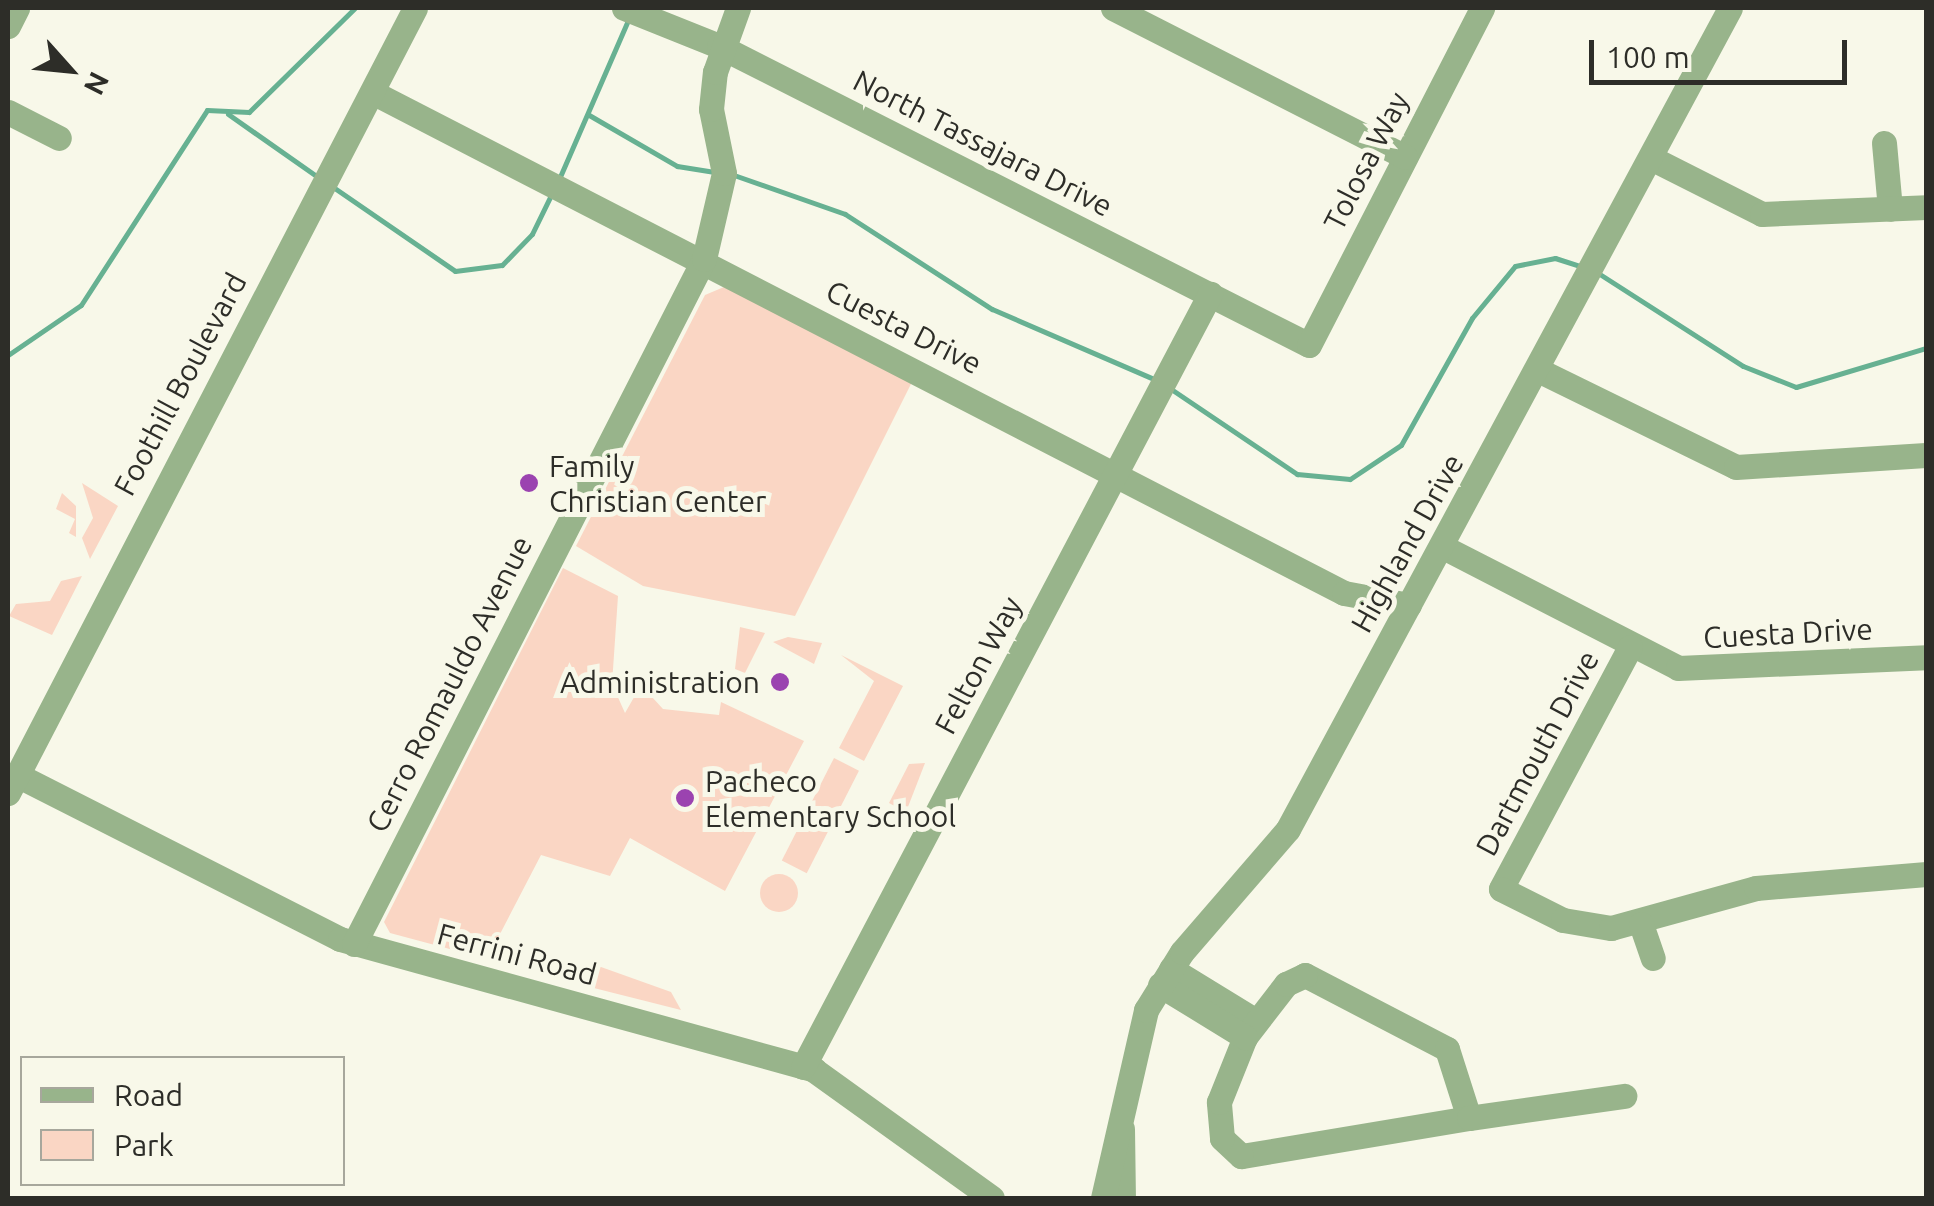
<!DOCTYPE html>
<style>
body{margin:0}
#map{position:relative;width:1934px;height:1206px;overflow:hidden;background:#f8f8e9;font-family:Ubuntu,sans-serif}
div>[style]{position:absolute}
.green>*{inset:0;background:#fad6c4;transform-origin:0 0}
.round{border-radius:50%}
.stream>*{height:5px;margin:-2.5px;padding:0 2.5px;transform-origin:2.5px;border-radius:2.5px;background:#67b192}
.minor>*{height:25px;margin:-12.5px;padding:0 12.5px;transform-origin:12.5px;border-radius:12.5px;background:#98b48b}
.dots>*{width:28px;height:28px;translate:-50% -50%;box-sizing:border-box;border:5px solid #f8f8e9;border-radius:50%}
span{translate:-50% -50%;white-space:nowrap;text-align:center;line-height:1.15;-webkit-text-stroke:10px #f8f8e9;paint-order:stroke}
.street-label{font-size:30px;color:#2d2d28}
.poi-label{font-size:30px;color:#2d2d28}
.left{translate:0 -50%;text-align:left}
.right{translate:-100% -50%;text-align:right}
.frame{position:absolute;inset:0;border:10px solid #2d2d28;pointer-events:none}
.legend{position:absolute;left:20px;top:1056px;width:325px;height:130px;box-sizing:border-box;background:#f8f8e9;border:2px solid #a7a79c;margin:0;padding:12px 18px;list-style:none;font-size:30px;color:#2d2d28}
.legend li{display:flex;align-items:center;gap:20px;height:50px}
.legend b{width:50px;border:2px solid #a7a79c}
.north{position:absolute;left:20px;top:20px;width:100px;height:100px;-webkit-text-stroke:8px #f8f8e9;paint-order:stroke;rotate:117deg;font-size:28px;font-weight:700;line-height:40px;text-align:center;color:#2d2d28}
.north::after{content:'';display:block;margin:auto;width:35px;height:45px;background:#2d2d28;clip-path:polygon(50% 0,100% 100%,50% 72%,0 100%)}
.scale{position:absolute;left:1589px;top:40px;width:258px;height:45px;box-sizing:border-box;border:5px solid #2d2d28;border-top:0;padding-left:12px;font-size:30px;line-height:35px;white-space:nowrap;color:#2d2d28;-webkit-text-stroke:8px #f8f8e9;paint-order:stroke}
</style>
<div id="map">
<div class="green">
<i style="clip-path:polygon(724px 287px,913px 380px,795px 616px,643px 586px,576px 546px,705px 295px)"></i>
<i style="clip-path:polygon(82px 483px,118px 506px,90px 559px,82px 538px,93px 518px)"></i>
<i style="clip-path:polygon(62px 493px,76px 506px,76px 537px,69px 533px,75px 519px,56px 509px)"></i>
<i style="clip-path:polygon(563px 568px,618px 596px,612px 684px,625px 713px,641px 685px,663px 709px,719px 715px,721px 702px,804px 741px,725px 891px,630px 838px,610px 876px,541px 855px,487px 959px,390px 933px,384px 922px)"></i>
<i style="clip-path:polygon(82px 576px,52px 635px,9px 616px,16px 604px,50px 601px,61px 581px)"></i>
<i style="clip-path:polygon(740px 627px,765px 633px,745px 673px,735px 669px)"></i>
<i style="clip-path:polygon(788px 637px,822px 643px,814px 664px,773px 642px)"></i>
<i style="clip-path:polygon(841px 655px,903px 686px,864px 761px,839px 748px,874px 681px)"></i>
<i style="left:834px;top:758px;width:28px;height:115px;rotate:27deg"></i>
<i style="clip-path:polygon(925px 763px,906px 812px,889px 803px,909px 764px)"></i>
<i class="round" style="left:760px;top:874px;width:38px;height:38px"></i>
<i style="clip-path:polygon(601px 967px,671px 992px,681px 1010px,578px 984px,585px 968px)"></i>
</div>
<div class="stream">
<i style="left:228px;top:114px;width:111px;rotate:35.1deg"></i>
<i style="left:589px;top:115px;width:102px;rotate:30.1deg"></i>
<i style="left:677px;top:166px;width:38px;rotate:9deg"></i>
<i style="left:731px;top:174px;width:121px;rotate:19.3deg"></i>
<i style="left:845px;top:214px;width:175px;rotate:32.9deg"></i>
<i style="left:992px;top:309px;width:176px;rotate:23.4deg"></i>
<i style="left:559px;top:179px;width:173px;rotate:-66.5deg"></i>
<i style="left:333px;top:187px;width:148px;rotate:34.5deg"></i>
<i style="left:455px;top:271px;width:47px;rotate:-7.3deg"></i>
<i style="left:502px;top:265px;width:43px;rotate:-45.9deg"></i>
<i style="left:532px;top:234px;width:46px;rotate:-64deg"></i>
<i style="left:1598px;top:273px;width:172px;rotate:32.7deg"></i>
<i style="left:1743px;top:366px;width:57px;rotate:21.6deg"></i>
<i style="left:1796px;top:387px;width:136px;rotate:-16.7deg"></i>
<i style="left:8px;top:355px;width:88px;rotate:-34.4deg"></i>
<i style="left:81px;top:305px;width:232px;rotate:-57.1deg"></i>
<i style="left:207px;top:110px;width:42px;rotate:2.7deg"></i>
<i style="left:249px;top:112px;width:148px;rotate:-44.5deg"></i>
<i style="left:1168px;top:387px;width:156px;rotate:34deg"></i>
<i style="left:1297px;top:474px;width:53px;rotate:5.4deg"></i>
<i style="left:1350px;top:479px;width:61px;rotate:-33.7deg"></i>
<i style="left:1401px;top:445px;width:145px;rotate:-60.8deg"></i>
<i style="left:1472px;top:318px;width:67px;rotate:-50.4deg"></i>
<i style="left:1515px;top:266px;width:41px;rotate:-11.3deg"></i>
<i style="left:1555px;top:258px;width:29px;rotate:18deg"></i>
</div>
<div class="minor">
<i style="left:624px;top:8px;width:102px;rotate:21.8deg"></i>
<i style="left:719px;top:46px;width:661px;rotate:26.87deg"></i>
<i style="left:1309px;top:345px;width:379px;rotate:-62.8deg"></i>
<i style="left:1113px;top:8px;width:328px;rotate:27deg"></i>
<i style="left:8px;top:26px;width:20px;rotate:-63deg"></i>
<i style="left:374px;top:93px;width:1091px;rotate:27.27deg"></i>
<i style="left:1344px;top:593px;width:66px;rotate:10.5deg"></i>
<i style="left:8px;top:112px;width:57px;rotate:27deg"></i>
<i style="left:1884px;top:143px;width:66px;rotate:84.8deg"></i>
<i style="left:1651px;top:158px;width:124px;rotate:26.8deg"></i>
<i style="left:1762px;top:214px;width:164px;rotate:-2.4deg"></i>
<i style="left:1538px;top:370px;width:220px;rotate:26.1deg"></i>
<i style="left:1736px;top:467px;width:190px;rotate:-3.6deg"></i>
<i style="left:1443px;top:547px;width:264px;rotate:27.2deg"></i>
<i style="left:1678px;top:668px;width:248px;rotate:-2.5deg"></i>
<i style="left:1630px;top:647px;width:274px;rotate:118.1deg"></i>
<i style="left:1501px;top:889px;width:69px;rotate:26.6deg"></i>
<i style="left:1563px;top:920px;width:49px;rotate:9.5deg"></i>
<i style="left:1611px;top:928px;width:150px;rotate:-15.4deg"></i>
<i style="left:1756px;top:888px;width:171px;rotate:-4.7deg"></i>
<i style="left:17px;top:775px;width:362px;rotate:26.9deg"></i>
<i style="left:340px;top:939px;width:492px;rotate:15.4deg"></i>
<i style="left:814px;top:1070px;width:219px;rotate:35.7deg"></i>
<i style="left:8px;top:793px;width:884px;rotate:-62.59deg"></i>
<i style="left:1641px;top:924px;width:36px;rotate:71deg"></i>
<i style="left:354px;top:944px;width:769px;rotate:-62.94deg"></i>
<i style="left:704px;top:259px;width:88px;rotate:-76.9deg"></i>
<i style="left:724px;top:173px;width:65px;rotate:-101.5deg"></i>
<i style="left:711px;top:109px;width:37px;rotate:-84deg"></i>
<i style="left:715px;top:72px;width:68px;rotate:-70.2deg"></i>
<i style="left:1171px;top:969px;width:100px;rotate:31.5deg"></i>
<i style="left:1305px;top:975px;width:160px;rotate:27.5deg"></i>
<i style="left:1447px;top:1049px;width:72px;rotate:72.3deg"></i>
<i style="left:1469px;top:1118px;width:231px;rotate:170.5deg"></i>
<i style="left:1241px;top:1156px;width:26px;rotate:-137deg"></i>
<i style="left:1222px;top:1138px;width:36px;rotate:-95deg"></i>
<i style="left:1219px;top:1102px;width:70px;rotate:-68.2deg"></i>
<i style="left:1245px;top:1037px;width:67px;rotate:-52.3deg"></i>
<i style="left:1286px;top:984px;width:21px;rotate:-25deg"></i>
<i style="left:1160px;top:985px;width:100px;rotate:31.5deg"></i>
<i style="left:803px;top:1067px;width:874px;rotate:-62.23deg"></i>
<i style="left:1469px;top:1118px;width:157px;rotate:-8.1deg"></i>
<i style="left:1122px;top:1129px;width:69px;rotate:89.2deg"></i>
<i style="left:1103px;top:1198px;width:193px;rotate:-77.1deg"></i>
<i style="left:1146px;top:1010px;width:68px;rotate:-58.2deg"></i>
<i style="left:1182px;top:952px;width:162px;rotate:-49.2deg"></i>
<i style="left:1288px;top:829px;width:932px;rotate:-61.7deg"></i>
</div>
<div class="dots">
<i style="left:529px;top:483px;background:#9b43b0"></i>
<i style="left:780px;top:682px;background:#9b43b0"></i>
<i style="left:685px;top:798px;background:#9b43b0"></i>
</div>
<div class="street-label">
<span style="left:983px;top:143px;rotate:27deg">North Tassajara Drive</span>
<span style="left:1366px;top:161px;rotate:-63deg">Tolosa Way</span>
<span style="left:904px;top:327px;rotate:27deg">Cuesta Drive</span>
<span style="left:180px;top:384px;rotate:-62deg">Foothill Boulevard</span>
<span style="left:1407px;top:543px;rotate:-61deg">Highland Drive</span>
<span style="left:1788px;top:633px;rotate:-3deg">Cuesta Drive</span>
<span style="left:978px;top:665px;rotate:-62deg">Felton Way</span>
<span style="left:449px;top:684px;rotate:-63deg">Cerro Romauldo Avenue</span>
<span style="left:1537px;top:753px;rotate:-62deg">Dartmouth Drive</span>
<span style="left:517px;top:954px;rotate:15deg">Ferrini Road</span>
</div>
<div class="poi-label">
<span class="left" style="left:549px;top:483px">Family<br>Christian Center</span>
<span class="right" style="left:760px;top:682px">Administration</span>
<span class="left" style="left:705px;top:798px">Pacheco<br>Elementary School</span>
</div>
<div class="frame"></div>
<ul class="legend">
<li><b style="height:12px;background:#98b48b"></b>Road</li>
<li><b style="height:28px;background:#fad6c4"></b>Park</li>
</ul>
<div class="north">N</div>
<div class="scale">100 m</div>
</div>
